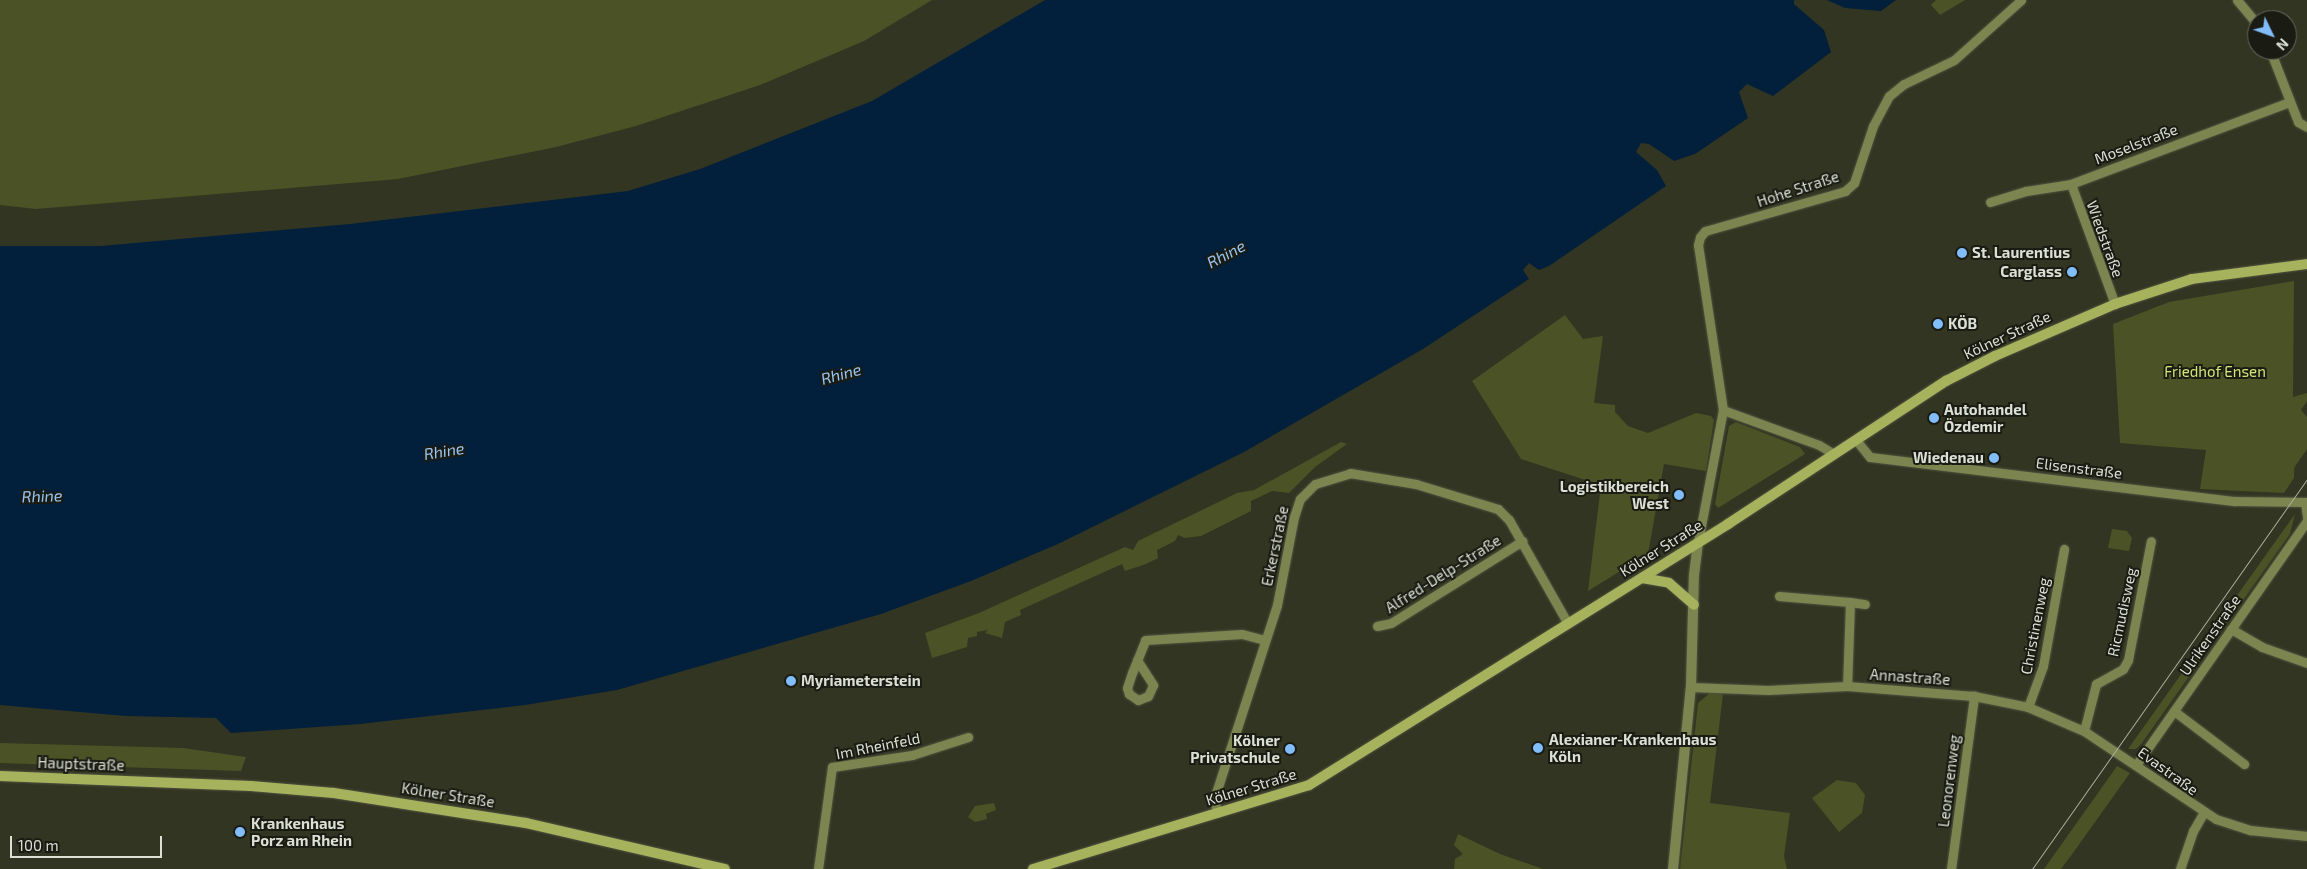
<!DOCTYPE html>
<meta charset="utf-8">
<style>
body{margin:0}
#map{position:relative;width:2307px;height:869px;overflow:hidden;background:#323521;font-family:"Exo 2",sans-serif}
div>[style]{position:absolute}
.green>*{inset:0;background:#4b5226}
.water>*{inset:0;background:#02203c}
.roads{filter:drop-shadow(0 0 1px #515441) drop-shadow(0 0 1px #515441)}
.minor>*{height:9px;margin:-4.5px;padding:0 4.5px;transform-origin:4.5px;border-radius:4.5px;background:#7c8550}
.tertiary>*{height:10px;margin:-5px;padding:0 5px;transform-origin:5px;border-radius:5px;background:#7c8550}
.secondary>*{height:10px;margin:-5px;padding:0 5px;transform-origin:5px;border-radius:5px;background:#a6b35c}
.tram>*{height:1px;margin:-0.5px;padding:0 0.5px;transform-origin:0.5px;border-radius:0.5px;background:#adb0a2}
.dots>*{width:14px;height:14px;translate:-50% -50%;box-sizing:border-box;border:2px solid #1a1c13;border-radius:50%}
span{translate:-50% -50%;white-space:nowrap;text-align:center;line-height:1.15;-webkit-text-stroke:4px #1a1c13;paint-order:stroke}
.street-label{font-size:15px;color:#dcdfd3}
.poi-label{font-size:15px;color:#dcdfd3;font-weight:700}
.left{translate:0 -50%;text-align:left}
.right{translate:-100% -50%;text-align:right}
.park-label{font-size:15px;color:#d4e476}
.water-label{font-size:16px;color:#97c4f2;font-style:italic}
.north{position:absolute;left:2247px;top:10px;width:50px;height:50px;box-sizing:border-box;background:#1a1c13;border:1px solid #686a60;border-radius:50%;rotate:132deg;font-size:14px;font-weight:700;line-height:20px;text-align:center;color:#dcdfd3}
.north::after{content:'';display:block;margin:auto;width:18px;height:22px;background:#81bdfa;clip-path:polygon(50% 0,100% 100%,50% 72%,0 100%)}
.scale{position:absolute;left:10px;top:836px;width:152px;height:22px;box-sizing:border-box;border:2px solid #dcdfd3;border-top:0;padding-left:6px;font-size:15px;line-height:18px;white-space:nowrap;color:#dcdfd3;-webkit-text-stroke:4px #1a1c13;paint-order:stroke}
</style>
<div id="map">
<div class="green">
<i style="clip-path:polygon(0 0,932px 0,864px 41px,760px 85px,636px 126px,556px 147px,398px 179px,36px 209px,0 205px)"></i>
<i style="clip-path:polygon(1936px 0,1965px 0,1940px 15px,1931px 5px)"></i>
<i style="clip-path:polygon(2294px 281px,2293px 397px,2307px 393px,2307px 401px,2301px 410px,2307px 417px,2307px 449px,2294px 468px,2294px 478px,2284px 493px,2200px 489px,2206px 450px,2120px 443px,2113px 324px,2169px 302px)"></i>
<i style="clip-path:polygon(1565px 315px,1583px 339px,1603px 336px,1594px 403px,1615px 405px,1615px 412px,1628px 426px,1648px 433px,1696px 413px,1711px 416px,1714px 420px,1706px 471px,1664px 464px,1648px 554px,1588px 591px,1601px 485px,1521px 459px,1472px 381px)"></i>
<i style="clip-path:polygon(1736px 422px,1800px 447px,1805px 454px,1718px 508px,1715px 504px,1729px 426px)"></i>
<i style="clip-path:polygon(1341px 442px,1347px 444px,1315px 467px,1289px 493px,1272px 491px,1251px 501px,1251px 511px,1201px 536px,1185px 538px,1178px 535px,1175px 541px,1157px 550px,1158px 558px,1146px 564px,1125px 571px,1122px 564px,1020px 610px,1021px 615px,1005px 622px,1002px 638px,985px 633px,988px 630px,977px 632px,977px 636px,968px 638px,967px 647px,932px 658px,925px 633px,979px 613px,1125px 547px,1133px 550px,1138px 541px,1237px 493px,1254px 490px)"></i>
<i style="clip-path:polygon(2295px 514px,2290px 534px,2142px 743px,2136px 749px,2128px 749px)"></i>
<i style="clip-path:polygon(2112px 529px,2127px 531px,2132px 538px,2129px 551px,2108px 548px)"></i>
<i style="clip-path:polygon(1710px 693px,1723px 694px,1710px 803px,1790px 813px,1784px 856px,1787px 869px,1680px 869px,1698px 703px)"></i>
<i style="clip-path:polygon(0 743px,183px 748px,246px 757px,241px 771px,0 763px)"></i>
<i style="clip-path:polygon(2117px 766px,2130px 773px,2073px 853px,2061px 869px,2044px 869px)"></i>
<i style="clip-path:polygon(1837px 780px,1856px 783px,1865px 795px,1862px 813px,1839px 832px,1812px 798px)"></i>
<i style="clip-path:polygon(994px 803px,996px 810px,986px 814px,987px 819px,975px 822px,968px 817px,975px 806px)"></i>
<i style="clip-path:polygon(1458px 834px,1500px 854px,1543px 869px,1454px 869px,1455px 859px,1463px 854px,1454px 845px)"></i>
</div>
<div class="water">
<i style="clip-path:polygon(1045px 0,1794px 0,1794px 4px,1824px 30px,1831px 52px,1773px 96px,1747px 84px,1739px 92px,1748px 118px,1695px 154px,1674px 161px,1649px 144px,1641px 143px,1636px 152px,1657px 170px,1666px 186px,1549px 266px,1539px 270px,1529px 263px,1523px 270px,1529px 279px,1423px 349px,1244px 452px,1058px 544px,971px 581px,881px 614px,617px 690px,525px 705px,360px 724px,231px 733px,216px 718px,126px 716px,0 705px,0 246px,101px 246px,350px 224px,628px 191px,700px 169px,872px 101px)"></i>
<i style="clip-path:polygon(1827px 0,1896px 0,1881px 11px,1845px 8px)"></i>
</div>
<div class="roads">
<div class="minor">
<i style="left:2237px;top:0;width:31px;rotate:50deg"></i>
<i style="left:2270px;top:50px;width:77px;rotate:68.7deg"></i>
<i style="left:2298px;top:122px;width:10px;rotate:29deg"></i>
<i style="left:2071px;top:184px;width:128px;rotate:69.9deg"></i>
<i style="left:1990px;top:202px;width:38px;rotate:-17deg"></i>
<i style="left:2026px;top:191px;width:46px;rotate:-8.8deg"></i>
<i style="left:2071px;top:184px;width:233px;rotate:-20.6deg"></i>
<i style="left:1723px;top:410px;width:102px;rotate:20deg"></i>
<i style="left:1819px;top:445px;width:17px;rotate:31deg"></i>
<i style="left:1856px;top:440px;width:22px;rotate:51deg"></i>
<i style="left:1870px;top:457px;width:368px;rotate:6.9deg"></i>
<i style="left:2235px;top:501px;width:72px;rotate:0.8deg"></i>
<i style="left:2305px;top:502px;width:15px;rotate:82deg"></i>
<i style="left:1698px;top:542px;width:134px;rotate:-79.3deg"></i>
<i style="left:1723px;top:410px;width:167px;rotate:-98.6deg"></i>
<i style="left:1698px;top:245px;width:8px;rotate:-76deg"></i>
<i style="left:1700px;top:237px;width:8px;rotate:-50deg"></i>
<i style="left:1705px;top:231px;width:146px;rotate:-15.9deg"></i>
<i style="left:1845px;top:191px;width:12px;rotate:-42deg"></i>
<i style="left:1854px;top:183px;width:60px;rotate:-71.6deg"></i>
<i style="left:1873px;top:126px;width:34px;rotate:-62deg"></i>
<i style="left:1889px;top:96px;width:19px;rotate:-39deg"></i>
<i style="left:1904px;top:84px;width:55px;rotate:-25.6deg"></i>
<i style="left:1954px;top:60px;width:90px;rotate:-41.8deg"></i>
<i style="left:1779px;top:596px;width:71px;rotate:4.8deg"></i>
<i style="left:1850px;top:602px;width:84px;rotate:92deg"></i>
<i style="left:1850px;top:602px;width:15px;rotate:8deg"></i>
<i style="left:1377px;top:626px;width:14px;rotate:-12deg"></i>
<i style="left:1391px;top:623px;width:155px;rotate:-32deg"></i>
<i style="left:2231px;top:629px;width:36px;rotate:30deg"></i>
<i style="left:2262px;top:647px;width:48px;rotate:19.6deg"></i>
<i style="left:1137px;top:660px;width:30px;rotate:57deg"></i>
<i style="left:1153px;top:685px;width:12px;rotate:114deg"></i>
<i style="left:1148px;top:696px;width:11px;rotate:158deg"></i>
<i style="left:1138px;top:700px;width:11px;rotate:-146deg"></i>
<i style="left:1129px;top:694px;width:6px;rotate:-108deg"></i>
<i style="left:1127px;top:688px;width:16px;rotate:-72deg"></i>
<i style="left:1132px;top:673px;width:35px;rotate:-68deg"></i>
<i style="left:1145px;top:640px;width:97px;rotate:-3.5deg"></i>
<i style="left:1242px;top:634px;width:24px;rotate:15deg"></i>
<i style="left:1691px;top:687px;width:77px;rotate:2.2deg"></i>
<i style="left:1768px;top:690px;width:79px;rotate:-2.9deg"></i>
<i style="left:1847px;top:686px;width:127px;rotate:4.5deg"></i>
<i style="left:1974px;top:696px;width:55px;rotate:11.5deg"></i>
<i style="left:2028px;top:707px;width:61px;rotate:23.2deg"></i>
<i style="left:2084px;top:731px;width:159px;rotate:33.7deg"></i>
<i style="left:2216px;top:819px;width:36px;rotate:18deg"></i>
<i style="left:2250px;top:830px;width:57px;rotate:6deg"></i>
<i style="left:2028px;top:707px;width:44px;rotate:-69.9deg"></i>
<i style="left:2043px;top:666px;width:119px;rotate:-79.8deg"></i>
<i style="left:2174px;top:711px;width:88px;rotate:37.1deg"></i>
<i style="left:2084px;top:731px;width:49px;rotate:-75.7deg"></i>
<i style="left:2096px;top:684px;width:31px;rotate:-29deg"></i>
<i style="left:2123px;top:669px;width:10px;rotate:-61deg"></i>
<i style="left:2128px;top:660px;width:121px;rotate:-79.1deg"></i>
<i style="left:2136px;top:765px;width:298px;rotate:-55deg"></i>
<i style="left:1217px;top:813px;width:14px;rotate:-102deg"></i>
<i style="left:1214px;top:799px;width:204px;rotate:-72deg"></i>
<i style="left:1277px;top:605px;width:90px;rotate:-79.1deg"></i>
<i style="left:1294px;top:517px;width:19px;rotate:-72deg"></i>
<i style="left:1300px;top:499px;width:21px;rotate:-45deg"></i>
<i style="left:1315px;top:484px;width:37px;rotate:-17deg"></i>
<i style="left:1350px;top:473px;width:67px;rotate:9.5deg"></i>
<i style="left:1416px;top:484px;width:86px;rotate:17deg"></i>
<i style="left:1498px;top:509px;width:16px;rotate:45deg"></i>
<i style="left:1509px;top:520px;width:117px;rotate:60.4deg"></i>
<i style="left:818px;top:869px;width:103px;rotate:-82.2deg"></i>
<i style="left:832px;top:767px;width:81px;rotate:-8.5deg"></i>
<i style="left:912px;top:755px;width:59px;rotate:-17.8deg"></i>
<i style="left:1951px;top:869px;width:175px;rotate:-82.4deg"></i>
<i style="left:2180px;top:869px;width:40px;rotate:-71.1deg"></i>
<i style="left:2193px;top:831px;width:22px;rotate:-60deg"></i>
</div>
<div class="tertiary">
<i style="left:1673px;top:869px;width:183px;rotate:-84.4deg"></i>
<i style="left:1691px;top:687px;width:112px;rotate:-88.5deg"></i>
<i style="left:1694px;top:575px;width:33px;rotate:-83deg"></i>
</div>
<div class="secondary">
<i style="left:1642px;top:578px;width:27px;rotate:10deg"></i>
<i style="left:1669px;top:583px;width:33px;rotate:41deg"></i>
<i style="left:0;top:776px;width:251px;rotate:2.3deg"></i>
<i style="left:251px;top:786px;width:83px;rotate:4.8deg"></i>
<i style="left:334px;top:793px;width:194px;rotate:8.9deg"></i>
<i style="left:526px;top:823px;width:204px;rotate:13deg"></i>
<i style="left:1033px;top:869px;width:288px;rotate:-16.9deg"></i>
<i style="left:1309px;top:785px;width:494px;rotate:-31.9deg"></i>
<i style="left:1728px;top:524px;width:261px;rotate:-33.3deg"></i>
<i style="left:1946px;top:381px;width:55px;rotate:-27deg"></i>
<i style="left:1995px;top:356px;width:131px;rotate:-23.4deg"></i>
<i style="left:2115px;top:304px;width:81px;rotate:-18deg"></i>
<i style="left:2192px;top:279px;width:116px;rotate:-7.4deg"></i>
</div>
</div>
<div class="tram">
<i style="left:2032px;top:869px;width:477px;rotate:-54.8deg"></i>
</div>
<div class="dots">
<i style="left:1962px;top:253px;background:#81bdfa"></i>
<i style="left:2072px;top:272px;background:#81bdfa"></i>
<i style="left:1938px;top:324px;background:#81bdfa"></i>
<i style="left:1934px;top:418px;background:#81bdfa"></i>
<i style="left:1994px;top:458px;background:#81bdfa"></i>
<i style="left:1679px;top:495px;background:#81bdfa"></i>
<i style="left:791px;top:681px;background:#81bdfa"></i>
<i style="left:1538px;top:748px;background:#81bdfa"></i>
<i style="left:1290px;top:749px;background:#81bdfa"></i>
<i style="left:240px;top:832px;background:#81bdfa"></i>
</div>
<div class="street-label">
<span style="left:2136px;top:144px;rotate:-21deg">Moselstraße</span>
<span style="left:1798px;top:189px;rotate:-18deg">Hohe Straße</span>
<span style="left:2105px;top:239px;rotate:70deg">Wiedstraße</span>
<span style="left:2007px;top:335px;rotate:-25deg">Kölner Straße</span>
<span style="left:2079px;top:468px;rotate:7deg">Elisenstraße</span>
<span style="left:1275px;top:546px;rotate:-78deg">Erkerstraße</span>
<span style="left:1661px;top:548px;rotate:-32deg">Kölner Straße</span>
<span style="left:1443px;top:574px;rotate:-32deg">Alfred-Delp-Straße</span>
<span style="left:2122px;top:612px;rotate:-78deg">Ricmudisweg</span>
<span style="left:2035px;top:626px;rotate:-79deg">Christinenweg</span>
<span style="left:2210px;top:635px;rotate:-55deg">Ulrikenstraße</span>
<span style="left:1910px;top:677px;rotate:4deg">Annastraße</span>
<span style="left:878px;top:746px;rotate:-11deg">Im Rheinfeld</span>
<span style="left:81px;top:764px;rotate:2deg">Hauptstraße</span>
<span style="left:2168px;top:771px;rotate:36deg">Evastraße</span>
<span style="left:1949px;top:781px;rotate:-83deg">Leonorenweg</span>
<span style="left:1251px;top:787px;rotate:-17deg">Kölner Straße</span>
<span style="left:448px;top:795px;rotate:9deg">Kölner Straße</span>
</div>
<div class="poi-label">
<span class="left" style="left:1972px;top:253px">St. Laurentius</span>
<span class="right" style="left:2062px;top:272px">Carglass</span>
<span class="left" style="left:1948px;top:324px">KÖB</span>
<span class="left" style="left:1944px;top:418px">Autohandel<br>Özdemir</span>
<span class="right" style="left:1984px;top:458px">Wiedenau</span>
<span class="right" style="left:1669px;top:495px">Logistikbereich<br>West</span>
<span class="left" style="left:801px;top:681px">Myriameterstein</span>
<span class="left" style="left:1549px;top:748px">Alexianer-Krankenhaus<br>Köln</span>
<span class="right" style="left:1280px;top:749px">Kölner<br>Privatschule</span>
<span class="left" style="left:251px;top:832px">Krankenhaus<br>Porz am Rhein</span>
</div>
<div class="park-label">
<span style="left:2215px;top:372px">Friedhof Ensen</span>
</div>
<div class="water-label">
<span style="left:1226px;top:254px;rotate:-28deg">Rhine</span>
<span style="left:841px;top:374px;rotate:-15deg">Rhine</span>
<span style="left:444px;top:451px;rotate:-9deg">Rhine</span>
<span style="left:42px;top:496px;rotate:-2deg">Rhine</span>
</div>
<div class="north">N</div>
<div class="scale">100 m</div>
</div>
